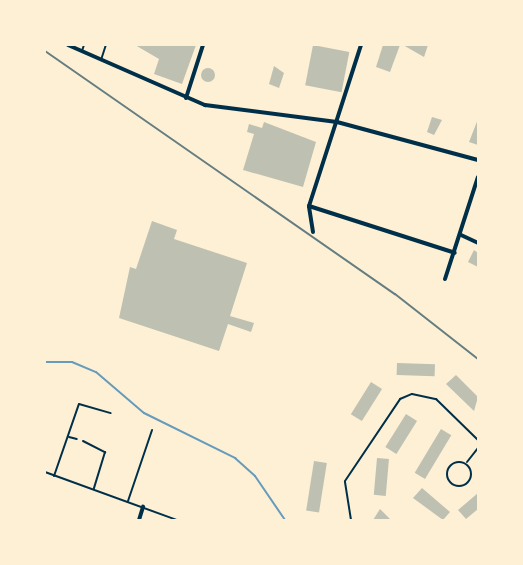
<!DOCTYPE html>
<style>
body{margin:0}
#map{position:relative;width:523px;height:565px;overflow:hidden;background:#fdf0d5;font-family:"Archivo Narrow",sans-serif}
div>[style]{position:absolute}
.stream>*{height:2px;margin:-1px;padding:0 1px;transform-origin:1px;border-radius:1px;background:#669bbc}
.building>*{inset:0;background:#bec0b2;transform-origin:0 0}
.round{border-radius:50%}
.service>*{height:2px;margin:-1px;padding:0 1px;transform-origin:1px;border-radius:1px;background:#003049}
.service>.ring{margin:-1px;padding:0;box-sizing:content-box;background:none;border:2px solid #003049;border-radius:50%}
.minor>*{height:4px;margin:-2px;padding:0 2px;transform-origin:2px;border-radius:2px;background:#003049}
.rail>*{height:2px;margin:-1px;padding:0 1px;transform-origin:1px;border-radius:1px;background:#657d81}
span{translate:-50% -50%;white-space:nowrap;text-align:center;line-height:1.15;-webkit-text-stroke:6px #fdf0d5;paint-order:stroke}
.frame{position:absolute;inset:0;border:46px solid #fdf0d5;pointer-events:none}
</style>
<div id="map">
<div class="stream">
<i style="left:45px;top:362px;width:27px"></i>
<i style="left:72px;top:362px;width:26px;rotate:23deg"></i>
<i style="left:96px;top:372px;width:63px;rotate:40.5deg"></i>
<i style="left:144px;top:413px;width:102px;rotate:26.3deg"></i>
<i style="left:235px;top:458px;width:27px;rotate:42deg"></i>
<i style="left:255px;top:476px;width:53px;rotate:55.7deg"></i>
</div>
<div class="building">
<i style="clip-path:polygon(135px 45px,196px 45px,182px 84px,154px 74px,159px 59px)"></i>
<i style="left:313px;top:45px;width:37px;height:41px;rotate:11deg"></i>
<i style="clip-path:polygon(383px 45px,400px 45px,390px 72px,376px 67px)"></i>
<i style="clip-path:polygon(403px 45px,428px 45px,424px 57px)"></i>
<i style="clip-path:polygon(274px 66px,284px 73px,279px 88px,269px 84px)"></i>
<i class="round" style="left:201px;top:68px;width:14px;height:14px"></i>
<i style="clip-path:polygon(432px 117px,442px 120px,434px 135px,427px 132px)"></i>
<i style="clip-path:polygon(478px 119px,478px 145px,469px 142px)"></i>
<i style="clip-path:polygon(264px 122px,316px 142px,303px 187px,243px 170px,254px 134px,247px 132px,249px 124px,262px 128px)"></i>
<i style="clip-path:polygon(152px 221px,177px 230px,174px 239px,247px 263px,230px 316px,254px 323px,251px 332px,228px 324px,219px 351px,119px 318px,130px 267px,136px 269px)"></i>
<i style="clip-path:polygon(474px 250px,478px 253px,478px 267px,468px 262px)"></i>
<i style="left:397px;top:363px;width:38px;height:12px;rotate:2deg"></i>
<i style="clip-path:polygon(456px 375px,478px 397px,474px 411px,446px 384px)"></i>
<i style="left:371px;top:382px;width:13px;height:38px;rotate:32deg"></i>
<i style="left:406px;top:414px;width:13px;height:39px;rotate:32deg"></i>
<i style="left:441px;top:429px;width:12px;height:51px;rotate:31deg"></i>
<i style="left:377px;top:458px;width:12px;height:37px;rotate:5deg"></i>
<i style="left:314px;top:461px;width:13px;height:50px;rotate:9deg"></i>
<i style="clip-path:polygon(422px 488px,450px 512px,443px 520px,413px 498px)"></i>
<i style="clip-path:polygon(478px 493px,478px 509px,466px 519px,458px 510px)"></i>
<i style="clip-path:polygon(380px 509px,391px 520px,373px 520px)"></i>
</div>
<div class="service">
<i style="left:82px;top:51px;width:6px;rotate:-72deg"></i>
<i style="left:101px;top:60px;width:16px;rotate:-72deg"></i>
<i style="left:69px;top:437px;width:8px;rotate:14deg"></i>
<i style="left:83px;top:441px;width:25px;rotate:27deg"></i>
<i style="left:105px;top:452px;width:38px;rotate:107deg"></i>
<i style="left:467px;top:462px;width:18px;rotate:-52deg"></i>
<i class="ring" style="left:447px;top:462px;width:22px;height:22px"></i>
<i style="left:45px;top:472px;width:140px;rotate:20deg"></i>
<i style="left:54px;top:476px;width:76px;rotate:-70.9deg"></i>
<i style="left:79px;top:404px;width:33px;rotate:16deg"></i>
<i style="left:128px;top:501px;width:75px;rotate:-71.3deg"></i>
<i style="left:351px;top:520px;width:39px;rotate:-99deg"></i>
<i style="left:345px;top:481px;width:99px;rotate:-56.1deg"></i>
<i style="left:400px;top:399px;width:13px;rotate:-23deg"></i>
<i style="left:412px;top:394px;width:25px;rotate:12deg"></i>
<i style="left:436px;top:399px;width:59px;rotate:44.3deg"></i>
</div>
<div class="minor">
<i style="left:68px;top:45px;width:150px;rotate:23.7deg"></i>
<i style="left:205px;top:105px;width:133px;rotate:7.3deg"></i>
<i style="left:337px;top:122px;width:146px;rotate:15.1deg"></i>
<i style="left:186px;top:98px;width:56px;rotate:-72.2deg"></i>
<i style="left:309px;top:206px;width:153px;rotate:17.8deg"></i>
<i style="left:313px;top:232px;width:26px;rotate:-99deg"></i>
<i style="left:309px;top:206px;width:169px;rotate:-72.1deg"></i>
<i style="left:461px;top:235px;width:19px;rotate:25deg"></i>
<i style="left:445px;top:279px;width:107px;rotate:-72.1deg"></i>
<i style="left:139px;top:520px;width:14px;rotate:-73deg"></i>
</div>
<div class="rail">
<i style="left:45px;top:51px;width:426px;rotate:34.8deg"></i>
<i style="left:395px;top:294px;width:105px;rotate:38.1deg"></i>
</div>
<div class="frame"></div>
</div>
